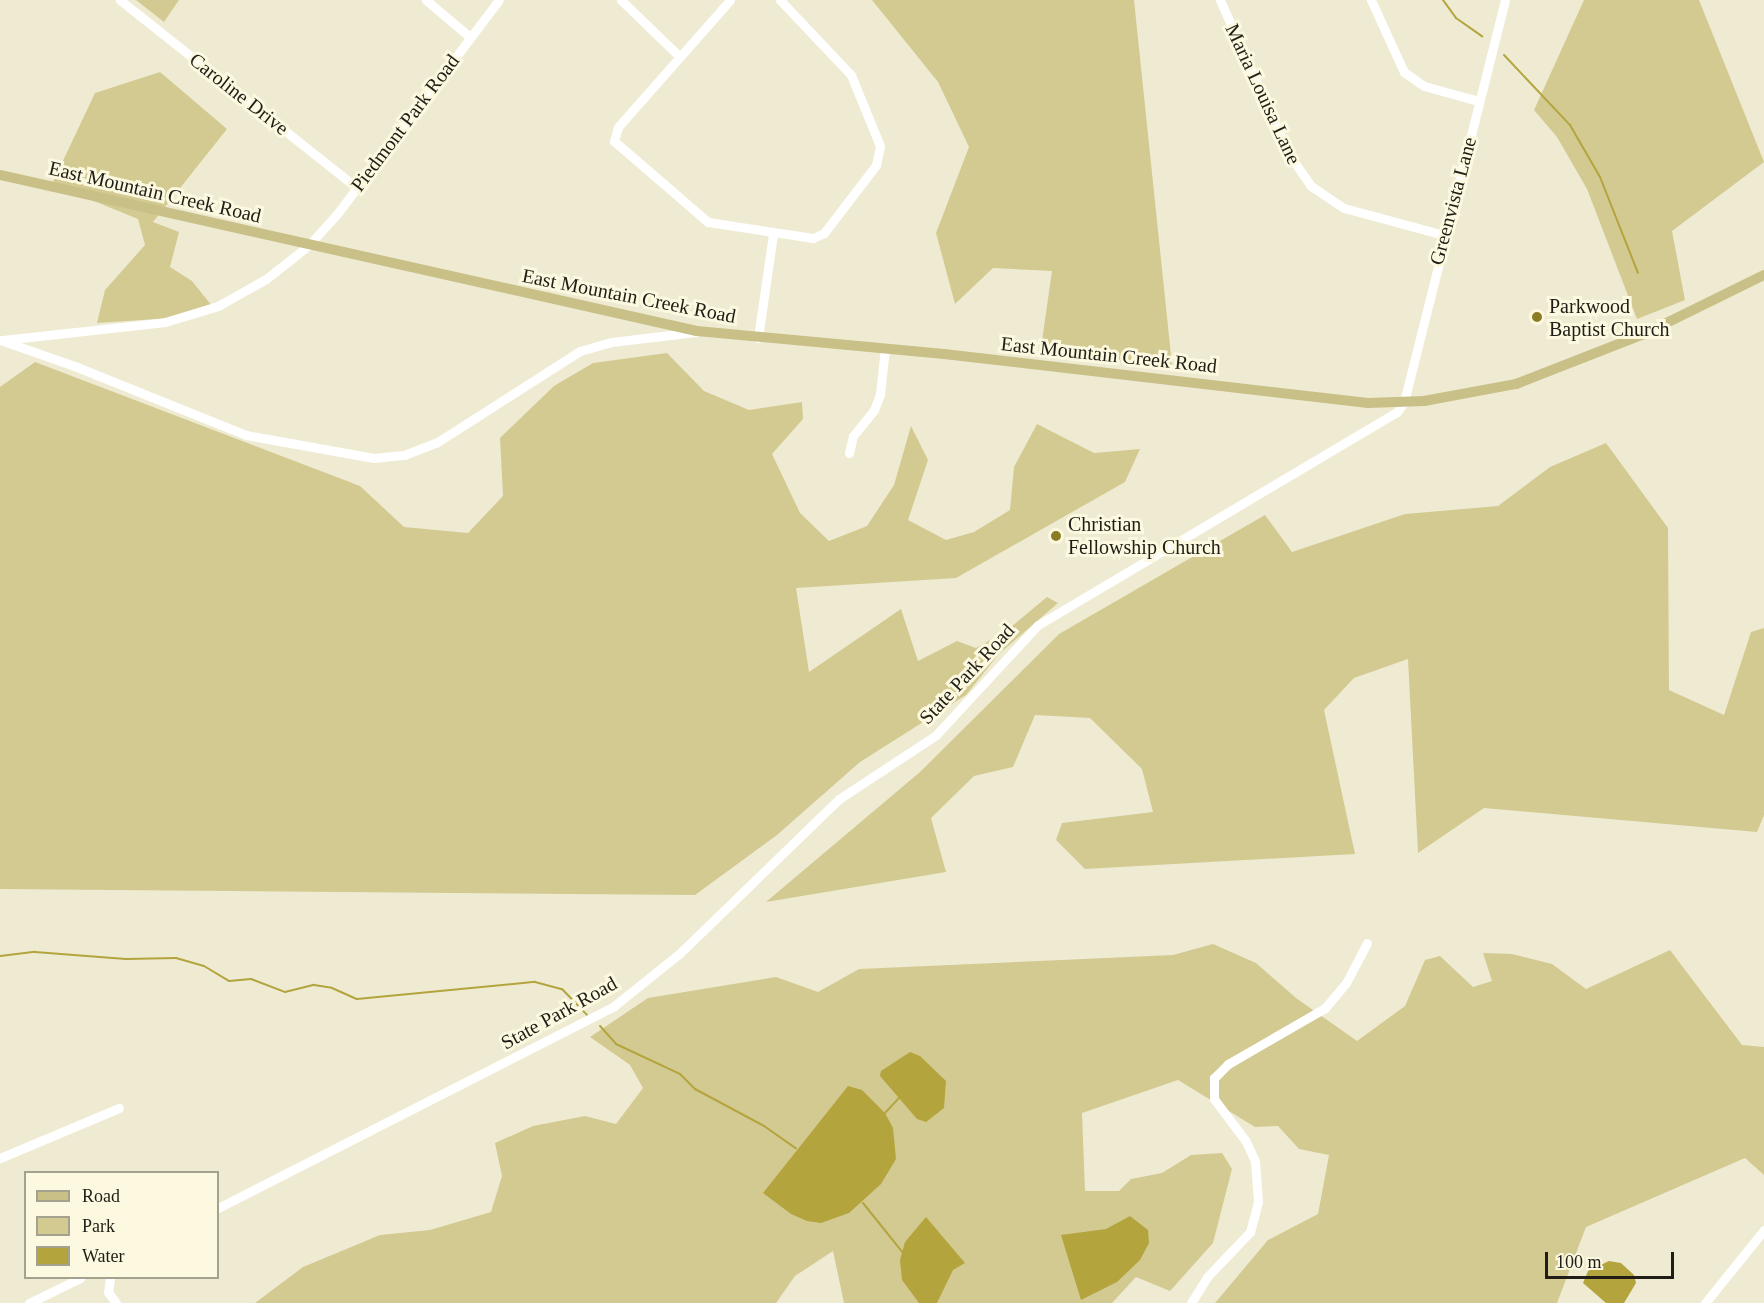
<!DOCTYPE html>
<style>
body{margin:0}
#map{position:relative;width:1764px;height:1303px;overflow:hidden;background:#efebd3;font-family:"Times New Roman",serif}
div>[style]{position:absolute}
.green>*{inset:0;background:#d3ca92}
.water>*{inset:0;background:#b4a43d}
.stream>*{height:2px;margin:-1px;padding:0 1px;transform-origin:1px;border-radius:1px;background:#b4a43d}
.minor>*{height:9px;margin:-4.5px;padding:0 4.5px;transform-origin:4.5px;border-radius:4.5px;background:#fff}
.major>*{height:10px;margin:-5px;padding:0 5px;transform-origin:5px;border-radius:5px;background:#c9c088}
.dots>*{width:16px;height:16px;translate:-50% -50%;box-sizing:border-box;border:3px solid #fcf9e0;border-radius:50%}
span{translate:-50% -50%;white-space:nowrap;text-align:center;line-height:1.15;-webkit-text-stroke:6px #fcf9e0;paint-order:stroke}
.street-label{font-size:20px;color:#1f1d15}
.poi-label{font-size:20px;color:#1f1d15}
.left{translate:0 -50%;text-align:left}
.legend{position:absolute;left:24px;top:1171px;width:195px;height:108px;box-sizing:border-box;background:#fcf9e0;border:2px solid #a4a18f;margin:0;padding:8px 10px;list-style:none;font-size:18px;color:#1f1d15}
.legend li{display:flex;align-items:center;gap:12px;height:30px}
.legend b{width:30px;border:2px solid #a4a18f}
.scale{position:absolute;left:1545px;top:1252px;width:129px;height:27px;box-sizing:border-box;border:3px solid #1f1d15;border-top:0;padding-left:8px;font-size:18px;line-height:21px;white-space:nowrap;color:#1f1d15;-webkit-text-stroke:4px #fcf9e0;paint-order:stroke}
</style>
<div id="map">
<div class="green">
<i style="clip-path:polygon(136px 0,179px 0,164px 22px)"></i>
<i style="clip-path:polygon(872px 0,1134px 0,1172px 365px,1040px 355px,1052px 271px,993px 268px,955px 304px,936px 233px,969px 147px,938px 82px)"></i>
<i style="clip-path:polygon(1584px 0,1699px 0,1764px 162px,1672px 231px,1685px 300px,1637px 319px,1587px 189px,1557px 137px,1534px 110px)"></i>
<i style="clip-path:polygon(160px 72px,227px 129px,153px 222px,179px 232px,170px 267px,192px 281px,212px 306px,171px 318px,97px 323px,105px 290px,145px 245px,138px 219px,52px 184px,95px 93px)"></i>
<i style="clip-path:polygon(667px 353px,704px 391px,749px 410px,802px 402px,803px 419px,772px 454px,800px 513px,829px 541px,867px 526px,894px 485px,911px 426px,928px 460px,908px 520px,946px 540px,974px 532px,1010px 510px,1014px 467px,1037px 424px,1094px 453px,1140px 449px,1125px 482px,956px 578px,796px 588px,809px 672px,901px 609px,918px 661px,957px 641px,976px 648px,1005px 632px,1047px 597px,1058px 603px,999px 654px,966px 695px,860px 762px,777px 835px,695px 895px,0 889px,0 387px,35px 362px,360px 486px,404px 527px,468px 533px,503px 496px,500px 438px,554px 386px,593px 363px)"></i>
<i style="clip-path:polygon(1606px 443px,1668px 528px,1669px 690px,1724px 715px,1751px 632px,1764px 628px,1764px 815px,1757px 832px,1484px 808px,1418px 853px,1408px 659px,1354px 678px,1324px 710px,1355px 854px,1085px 869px,1056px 840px,1062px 823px,1153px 812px,1142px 769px,1090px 718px,1035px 715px,1013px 767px,974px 776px,931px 818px,946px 872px,766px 902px,920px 772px,1059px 634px,1265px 515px,1292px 552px,1405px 514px,1498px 506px,1550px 467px)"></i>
<i style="clip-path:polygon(1213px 944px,1256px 963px,1296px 998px,1357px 1041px,1405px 1006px,1425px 960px,1440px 956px,1473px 987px,1492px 981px,1483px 953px,1512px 954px,1552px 964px,1586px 989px,1670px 950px,1742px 1045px,1764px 1047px,1764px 1175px,1745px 1158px,1586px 1227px,1557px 1303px,1215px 1303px,1268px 1240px,1318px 1214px,1329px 1155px,1299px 1149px,1278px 1126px,1255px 1127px,1178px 1080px,1082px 1113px,1085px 1191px,1119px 1191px,1131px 1179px,1162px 1173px,1191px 1155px,1222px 1153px,1232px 1169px,1213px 1243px,1170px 1291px,1136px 1277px,1112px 1303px,844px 1303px,833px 1251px,795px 1276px,776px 1303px,255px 1303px,303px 1267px,380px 1235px,430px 1230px,491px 1212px,502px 1176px,495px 1143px,533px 1126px,585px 1116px,616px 1124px,643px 1088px,630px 1065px,590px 1037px,648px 998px,776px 977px,818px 992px,859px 969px,1173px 955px)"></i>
</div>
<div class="water">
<i style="clip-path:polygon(910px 1052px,920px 1056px,946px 1081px,944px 1108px,926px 1122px,917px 1119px,880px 1076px,881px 1071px)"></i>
<i style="clip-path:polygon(848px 1086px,862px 1090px,885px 1113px,893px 1128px,896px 1159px,881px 1184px,849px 1213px,821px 1223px,807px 1221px,791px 1214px,763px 1193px)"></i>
<i style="clip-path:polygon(1130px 1216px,1148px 1230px,1149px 1243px,1140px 1260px,1117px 1282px,1081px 1300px,1061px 1235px,1106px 1229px)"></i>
<i style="clip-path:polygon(926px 1217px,965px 1263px,953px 1270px,937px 1303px,919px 1303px,902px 1280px,900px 1260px,905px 1242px)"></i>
<i style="clip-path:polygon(1609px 1261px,1621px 1263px,1634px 1275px,1636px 1283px,1624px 1303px,1606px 1303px,1583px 1283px,1588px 1271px)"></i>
</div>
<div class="stream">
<i style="left:1443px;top:0;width:22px;rotate:54deg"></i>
<i style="left:1456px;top:18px;width:32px;rotate:35deg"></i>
<i style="left:1504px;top:55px;width:96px;rotate:46.7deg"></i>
<i style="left:1570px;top:125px;width:60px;rotate:60deg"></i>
<i style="left:1600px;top:177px;width:103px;rotate:68.4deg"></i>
<i style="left:0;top:956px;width:35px;rotate:-7deg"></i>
<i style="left:35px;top:952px;width:91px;rotate:4.4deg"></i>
<i style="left:126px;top:959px;width:50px;rotate:-1.1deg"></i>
<i style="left:176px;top:958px;width:29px;rotate:16deg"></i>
<i style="left:204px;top:966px;width:29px;rotate:31deg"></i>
<i style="left:229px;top:981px;width:22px;rotate:-5deg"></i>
<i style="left:251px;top:979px;width:36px;rotate:21deg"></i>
<i style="left:285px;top:992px;width:30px;rotate:-14deg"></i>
<i style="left:314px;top:985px;width:18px;rotate:9deg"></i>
<i style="left:332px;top:988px;width:27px;rotate:24deg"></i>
<i style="left:357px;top:999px;width:179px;rotate:-5.5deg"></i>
<i style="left:535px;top:982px;width:28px;rotate:15deg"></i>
<i style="left:562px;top:989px;width:36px;rotate:46deg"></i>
<i style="left:600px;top:1026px;width:24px;rotate:48deg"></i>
<i style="left:616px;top:1044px;width:71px;rotate:25.1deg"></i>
<i style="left:680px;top:1074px;width:21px;rotate:45deg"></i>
<i style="left:695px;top:1089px;width:78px;rotate:28.2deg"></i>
<i style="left:764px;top:1126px;width:39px;rotate:35deg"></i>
<i style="left:885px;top:1113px;width:21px;rotate:-47deg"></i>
<i style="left:863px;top:1203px;width:64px;rotate:51.3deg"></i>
</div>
<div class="minor">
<i style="left:120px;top:0;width:303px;rotate:38.4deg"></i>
<i style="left:426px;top:0;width:57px;rotate:40.1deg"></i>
<i style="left:621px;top:0;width:82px;rotate:44deg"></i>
<i style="left:730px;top:0;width:169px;rotate:131.4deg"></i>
<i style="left:618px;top:127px;width:15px;rotate:106deg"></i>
<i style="left:614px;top:141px;width:124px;rotate:40.8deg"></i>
<i style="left:708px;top:222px;width:106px;rotate:8.7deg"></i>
<i style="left:813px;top:238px;width:12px;rotate:-24deg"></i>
<i style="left:824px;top:233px;width:86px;rotate:-52.6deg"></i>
<i style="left:876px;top:165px;width:19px;rotate:-78deg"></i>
<i style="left:880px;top:146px;width:77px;rotate:-112.2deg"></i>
<i style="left:851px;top:75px;width:103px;rotate:-133.4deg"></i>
<i style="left:1220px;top:0;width:167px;rotate:66deg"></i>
<i style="left:1288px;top:153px;width:40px;rotate:55.1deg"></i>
<i style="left:1311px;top:186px;width:40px;rotate:34deg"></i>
<i style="left:1344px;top:208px;width:104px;rotate:15.1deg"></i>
<i style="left:1371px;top:0;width:79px;rotate:65.4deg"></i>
<i style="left:1404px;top:72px;width:24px;rotate:35deg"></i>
<i style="left:1424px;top:86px;width:57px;rotate:15.3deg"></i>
<i style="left:758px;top:338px;width:105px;rotate:-81.8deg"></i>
<i style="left:0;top:340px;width:82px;rotate:19.3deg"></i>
<i style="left:77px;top:367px;width:182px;rotate:21.9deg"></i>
<i style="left:246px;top:435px;width:130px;rotate:10.2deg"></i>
<i style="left:374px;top:458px;width:30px;rotate:-6deg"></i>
<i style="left:404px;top:455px;width:34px;rotate:-21deg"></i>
<i style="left:436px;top:443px;width:171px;rotate:-32.6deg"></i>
<i style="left:580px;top:351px;width:33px;rotate:-16deg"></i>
<i style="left:612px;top:342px;width:84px;rotate:-6.9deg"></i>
<i style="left:3px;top:340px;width:163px;rotate:-6.3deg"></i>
<i style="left:165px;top:322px;width:55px;rotate:-16.8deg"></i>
<i style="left:218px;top:306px;width:55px;rotate:-29.4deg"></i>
<i style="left:266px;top:279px;width:55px;rotate:-38.3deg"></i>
<i style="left:309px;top:245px;width:42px;rotate:-47.9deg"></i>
<i style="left:337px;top:214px;width:268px;rotate:-52.9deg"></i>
<i style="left:849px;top:453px;width:17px;rotate:-77deg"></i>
<i style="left:853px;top:436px;width:33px;rotate:-51deg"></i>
<i style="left:874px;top:410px;width:17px;rotate:-69deg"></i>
<i style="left:880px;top:394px;width:46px;rotate:-83.8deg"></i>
<i style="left:0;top:1158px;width:129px;rotate:-22.8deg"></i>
<i style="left:218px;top:1208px;width:445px;rotate:-27deg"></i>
<i style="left:614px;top:1006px;width:83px;rotate:-38.7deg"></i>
<i style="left:679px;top:954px;width:223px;rotate:-44.1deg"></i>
<i style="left:839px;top:799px;width:116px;rotate:-33.4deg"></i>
<i style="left:936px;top:735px;width:150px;rotate:-47.2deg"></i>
<i style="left:1038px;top:625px;width:417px;rotate:-30.7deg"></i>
<i style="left:1397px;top:412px;width:12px;rotate:-55deg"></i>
<i style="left:1404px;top:402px;width:414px;rotate:-75.9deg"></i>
<i style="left:110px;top:1278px;width:14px;rotate:98deg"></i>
<i style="left:108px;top:1292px;width:14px;rotate:54deg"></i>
<i style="left:29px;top:1303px;width:57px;rotate:-26.1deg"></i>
<i style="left:1191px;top:1303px;width:31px;rotate:-58deg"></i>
<i style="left:1207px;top:1277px;width:62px;rotate:-46.3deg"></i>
<i style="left:1250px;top:1232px;width:31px;rotate:-75deg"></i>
<i style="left:1258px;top:1202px;width:41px;rotate:-94.2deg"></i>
<i style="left:1255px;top:1161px;width:23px;rotate:-115deg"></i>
<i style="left:1245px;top:1140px;width:51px;rotate:-127.1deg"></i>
<i style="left:1214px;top:1099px;width:21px;rotate:-90deg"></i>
<i style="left:1214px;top:1078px;width:20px;rotate:-45deg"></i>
<i style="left:1228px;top:1064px;width:112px;rotate:-30deg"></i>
<i style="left:1325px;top:1008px;width:33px;rotate:-50deg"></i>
<i style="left:1346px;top:983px;width:45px;rotate:-62.3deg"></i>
<i style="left:1705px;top:1303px;width:94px;rotate:-51.1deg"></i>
</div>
<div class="major">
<i style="left:0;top:175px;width:714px;rotate:12.62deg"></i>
<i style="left:697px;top:331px;width:248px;rotate:5.3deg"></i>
<i style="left:944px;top:354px;width:427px;rotate:6.6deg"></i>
<i style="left:1368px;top:403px;width:56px;rotate:-2deg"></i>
<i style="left:1424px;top:401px;width:94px;rotate:-10.5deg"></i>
<i style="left:1516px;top:384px;width:135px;rotate:-21.3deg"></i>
<i style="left:1642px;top:335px;width:136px;rotate:-26.2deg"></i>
</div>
<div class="dots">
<i style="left:1537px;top:317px;background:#8a7d23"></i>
<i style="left:1056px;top:536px;background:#8a7d23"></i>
</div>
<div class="street-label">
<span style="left:239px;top:94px;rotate:38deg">Caroline Drive</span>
<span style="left:1263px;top:94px;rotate:65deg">Maria Louisa Lane</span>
<span style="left:405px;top:123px;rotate:-53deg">Piedmont Park Road</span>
<span style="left:155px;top:192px;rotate:13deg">East Mountain Creek Road</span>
<span style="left:1453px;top:201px;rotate:-75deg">Greenvista Lane</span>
<span style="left:629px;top:296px;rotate:11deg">East Mountain Creek Road</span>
<span style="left:1109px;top:355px;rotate:6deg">East Mountain Creek Road</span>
<span style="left:967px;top:674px;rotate:-47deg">State Park Road</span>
<span style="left:559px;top:1013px;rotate:-29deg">State Park Road</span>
</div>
<div class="poi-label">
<span class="left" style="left:1549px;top:318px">Parkwood<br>Baptist Church</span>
<span class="left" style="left:1068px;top:536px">Christian<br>Fellowship Church</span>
</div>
<ul class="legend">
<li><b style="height:8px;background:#c9c088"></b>Road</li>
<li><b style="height:16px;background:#d3ca92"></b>Park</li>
<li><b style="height:16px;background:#b4a43d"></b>Water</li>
</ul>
<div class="scale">100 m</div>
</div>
